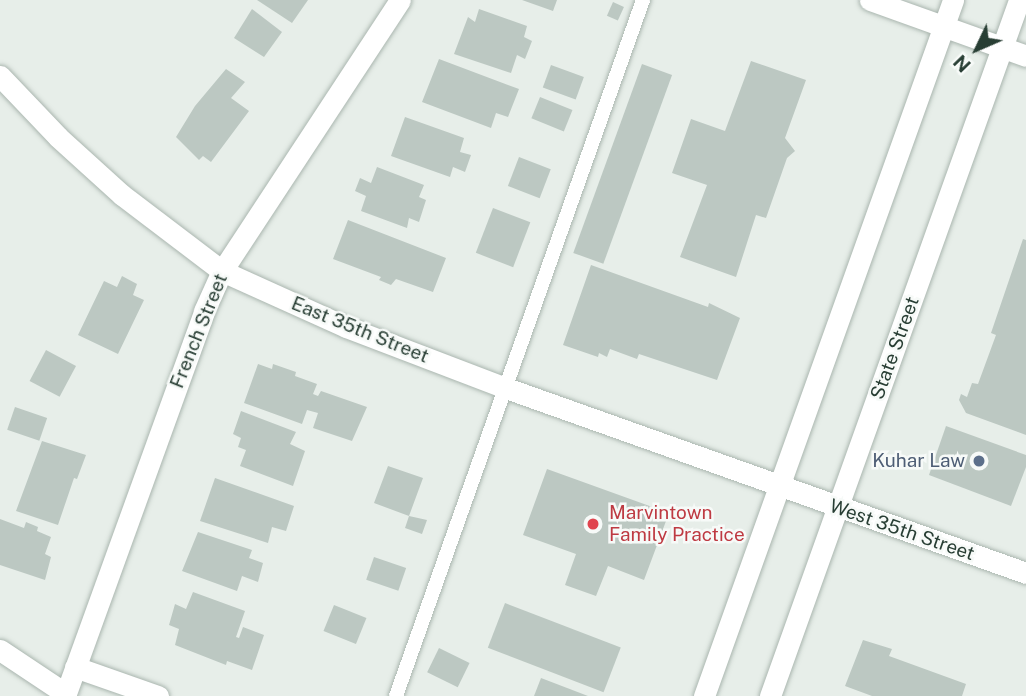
<!DOCTYPE html>
<style>
body{margin:0}
#map{position:relative;width:1026px;height:696px;overflow:hidden;background:#e7eee9;font-family:"Public Sans",sans-serif}
div>[style]{position:absolute}
.building>*{inset:0;background:#bcc8c2;transform-origin:0 0}
.roads{filter:drop-shadow(0 0 2px #aab6af) drop-shadow(0 0 2px #aab6af)}
.service>*{height:14px;margin:-7px;padding:0 7px;transform-origin:7px;border-radius:7px;background:#fff}
.minor>*{height:21px;margin:-10.5px;padding:0 10.5px;transform-origin:10.5px;border-radius:10.5px;background:#fff}
.tertiary>*{height:21px;margin:-10.5px;padding:0 10.5px;transform-origin:10.5px;border-radius:10.5px;background:#fff}
.dots>*{width:19px;height:19px;translate:-50% -50%;box-sizing:border-box;border:4px solid #f7faf8;border-radius:50%}
span{translate:-50% -50%;white-space:nowrap;text-align:center;line-height:1.15;-webkit-text-stroke:5px #f7faf8;paint-order:stroke}
.street-label{font-size:19px;color:#283e34}
.service-label{font-size:19px;color:#4e5e75}
.right{translate:-100% -50%;text-align:right}
.health-label{font-size:19px;color:#be3a42}
.left{translate:0 -50%;text-align:left}
.north{position:absolute;left:942px;top:14px;width:70px;height:70px;-webkit-text-stroke:5px #f7faf8;paint-order:stroke;rotate:226deg;font-size:19px;font-weight:700;line-height:28px;text-align:center;color:#283e34}
.north::after{content:'';display:block;margin:auto;width:24px;height:32px;background:#283e34;clip-path:polygon(50% 0,100% 100%,50% 72%,0 100%)}
</style>
<div id="map">
<div class="building">
<i style="clip-path:polygon(257px 0,308px 0,292px 23px)"></i>
<i style="clip-path:polygon(522px 0,557px 0,553px 11px)"></i>
<i style="left:613px;top:2px;width:12px;height:15px;rotate:24deg"></i>
<i style="clip-path:polygon(252px 9px,282px 32px,264px 57px,234px 38px)"></i>
<i style="clip-path:polygon(479px 9px,527px 26px,524px 37px,532px 41px,525px 59px,517px 55px,511px 73px,454px 54px,468px 17px,475px 22px)"></i>
<i style="clip-path:polygon(439px 59px,519px 89px,508px 117px,496px 113px,491px 128px,422px 102px)"></i>
<i style="clip-path:polygon(751px 61px,806px 80px,785px 138px,795px 151px,787px 158px,766px 218px,756px 215px,736px 277px,680px 257px,707px 185px,672px 173px,691px 119px,725px 131px)"></i>
<i style="left:642px;top:64px;width:32px;height:201px;rotate:20deg"></i>
<i style="left:551px;top:65px;width:35px;height:24px;rotate:20deg"></i>
<i style="clip-path:polygon(226px 69px,245px 82px,231px 98px,249px 111px,211px 162px,203px 156px,199px 160px,176px 137px,195px 106px)"></i>
<i style="left:540px;top:97px;width:35px;height:23px;rotate:22deg"></i>
<i style="clip-path:polygon(405px 117px,464px 138px,460px 152px,471px 155px,465px 172px,453px 167px,450px 177px,391px 156px)"></i>
<i style="left:519px;top:157px;width:34px;height:31px;rotate:21deg"></i>
<i style="clip-path:polygon(377px 167px,424px 185px,419px 197px,426px 200px,419px 222px,409px 218px,407px 228px,361px 211px,366px 196px,355px 191px,360px 178px,371px 183px)"></i>
<i style="left:493px;top:208px;width:40px;height:48px;rotate:21deg"></i>
<i style="clip-path:polygon(348px 220px,446px 258px,433px 292px,396px 279px,391px 285px,379px 280px,381px 277px,333px 259px)"></i>
<i style="clip-path:polygon(1023px 239px,1026px 240px,1026px 435px,966px 413px,959px 400px,961px 394px,967px 397px,972px 383px,978px 384px,996px 335px,991px 333px)"></i>
<i style="clip-path:polygon(591px 265px,708px 307px,709px 303px,740px 318px,717px 380px,639px 354px,637px 359px,610px 349px,607px 357px,599px 353px,598px 357px,563px 345px)"></i>
<i style="clip-path:polygon(122px 276px,137px 284px,133px 295px,144px 300px,118px 354px,78px 335px,104px 281px,117px 287px)"></i>
<i style="left:46px;top:350px;width:34px;height:35px;rotate:28deg"></i>
<i style="clip-path:polygon(258px 364px,272px 369px,273px 364px,296px 372px,295px 376px,317px 384px,313px 394px,318px 396px,321px 391px,367px 407px,352px 441px,313px 428px,318px 413px,307px 410px,302px 424px,244px 403px)"></i>
<i style="left:15px;top:407px;width:34px;height:24px;rotate:19deg"></i>
<i style="clip-path:polygon(241px 411px,296px 432px,290px 444px,305px 451px,293px 486px,240px 466px,246px 450px,238px 447px,241px 438px,233px 434px)"></i>
<i style="clip-path:polygon(946px 426px,1026px 455px,1026px 467px,1011px 506px,929px 475px)"></i>
<i style="clip-path:polygon(42px 441px,86px 455px,77px 479px,74px 478px,58px 525px,16px 511px)"></i>
<i style="clip-path:polygon(388px 466px,423px 478px,409px 516px,427px 520px,422px 534px,405px 528px,409px 516px,374px 503px)"></i>
<i style="clip-path:polygon(547px 469px,669px 513px,644px 580px,608px 566px,596px 596px,565px 585px,576px 554px,523px 535px)"></i>
<i style="clip-path:polygon(215px 478px,294px 506px,286px 531px,272px 527px,268px 543px,200px 521px)"></i>
<i style="clip-path:polygon(0 519px,24px 528px,26px 522px,38px 527px,37px 531px,51px 537px,45px 554px,51px 557px,45px 580px,0 565px)"></i>
<i style="clip-path:polygon(198px 532px,252px 550px,249px 558px,263px 563px,258px 582px,242px 576px,237px 591px,182px 571px)"></i>
<i style="left:374px;top:557px;width:34px;height:24px;rotate:19deg"></i>
<i style="clip-path:polygon(193px 592px,245px 611px,236px 637px,239px 638px,243px 627px,264px 635px,252px 670px,227px 661px,226px 665px,175px 645px,179px 629px,169px 625px,175px 604px,186px 609px)"></i>
<i style="left:505px;top:603px;width:124px;height:48px;rotate:21deg"></i>
<i style="left:334px;top:605px;width:35px;height:28px;rotate:22deg"></i>
<i style="clip-path:polygon(863px 640px,892px 649px,889px 656px,966px 684px,962px 696px,872px 696px,845px 686px)"></i>
<i style="left:439px;top:648px;width:34px;height:27px;rotate:26deg"></i>
<i style="clip-path:polygon(541px 678px,588px 696px,534px 696px)"></i>
</div>
<div class="roads">
<div class="service">
<i style="left:396px;top:696px;width:739px;rotate:-70.46deg"></i>
</div>
<div class="minor">
<i style="left:870px;top:0;width:166px;rotate:19.7deg"></i>
<i style="left:0;top:76px;width:84px;rotate:46.4deg"></i>
<i style="left:58px;top:137px;width:86px;rotate:42.2deg"></i>
<i style="left:122px;top:195px;width:126px;rotate:37.2deg"></i>
<i style="left:222px;top:271px;width:136px;rotate:24.3deg"></i>
<i style="left:346px;top:327px;width:171px;rotate:20.9deg"></i>
<i style="left:506px;top:388px;width:552px;rotate:19.58deg"></i>
<i style="left:0;top:650px;width:79px;rotate:33.7deg"></i>
<i style="left:75px;top:667px;width:88px;rotate:19.3deg"></i>
<i style="left:65px;top:696px;width:409px;rotate:-70.1deg"></i>
<i style="left:204px;top:311px;width:44px;rotate:-65.8deg"></i>
<i style="left:222px;top:271px;width:324px;rotate:-56.7deg"></i>
</div>
<div class="tertiary">
<i style="left:704px;top:696px;width:739px;rotate:-70.31deg"></i>
<i style="left:770px;top:696px;width:739px;rotate:-70.31deg"></i>
</div>
</div>
<div class="dots">
<i style="left:979px;top:461px;background:#5c6f8a"></i>
<i style="left:593px;top:524px;background:#e0444e"></i>
</div>
<div class="street-label">
<span style="left:360px;top:330px;rotate:22deg">East 35th Street</span>
<span style="left:199px;top:331px;rotate:-68deg">French Street</span>
<span style="left:895px;top:348px;rotate:-70deg">State Street</span>
<span style="left:902px;top:530px;rotate:19deg">West 35th Street</span>
</div>
<div class="service-label">
<span class="right" style="left:965px;top:461px">Kuhar Law</span>
</div>
<div class="health-label">
<span class="left" style="left:609px;top:524px">Marvintown<br>Family Practice</span>
</div>
<div class="north">N</div>
</div>
